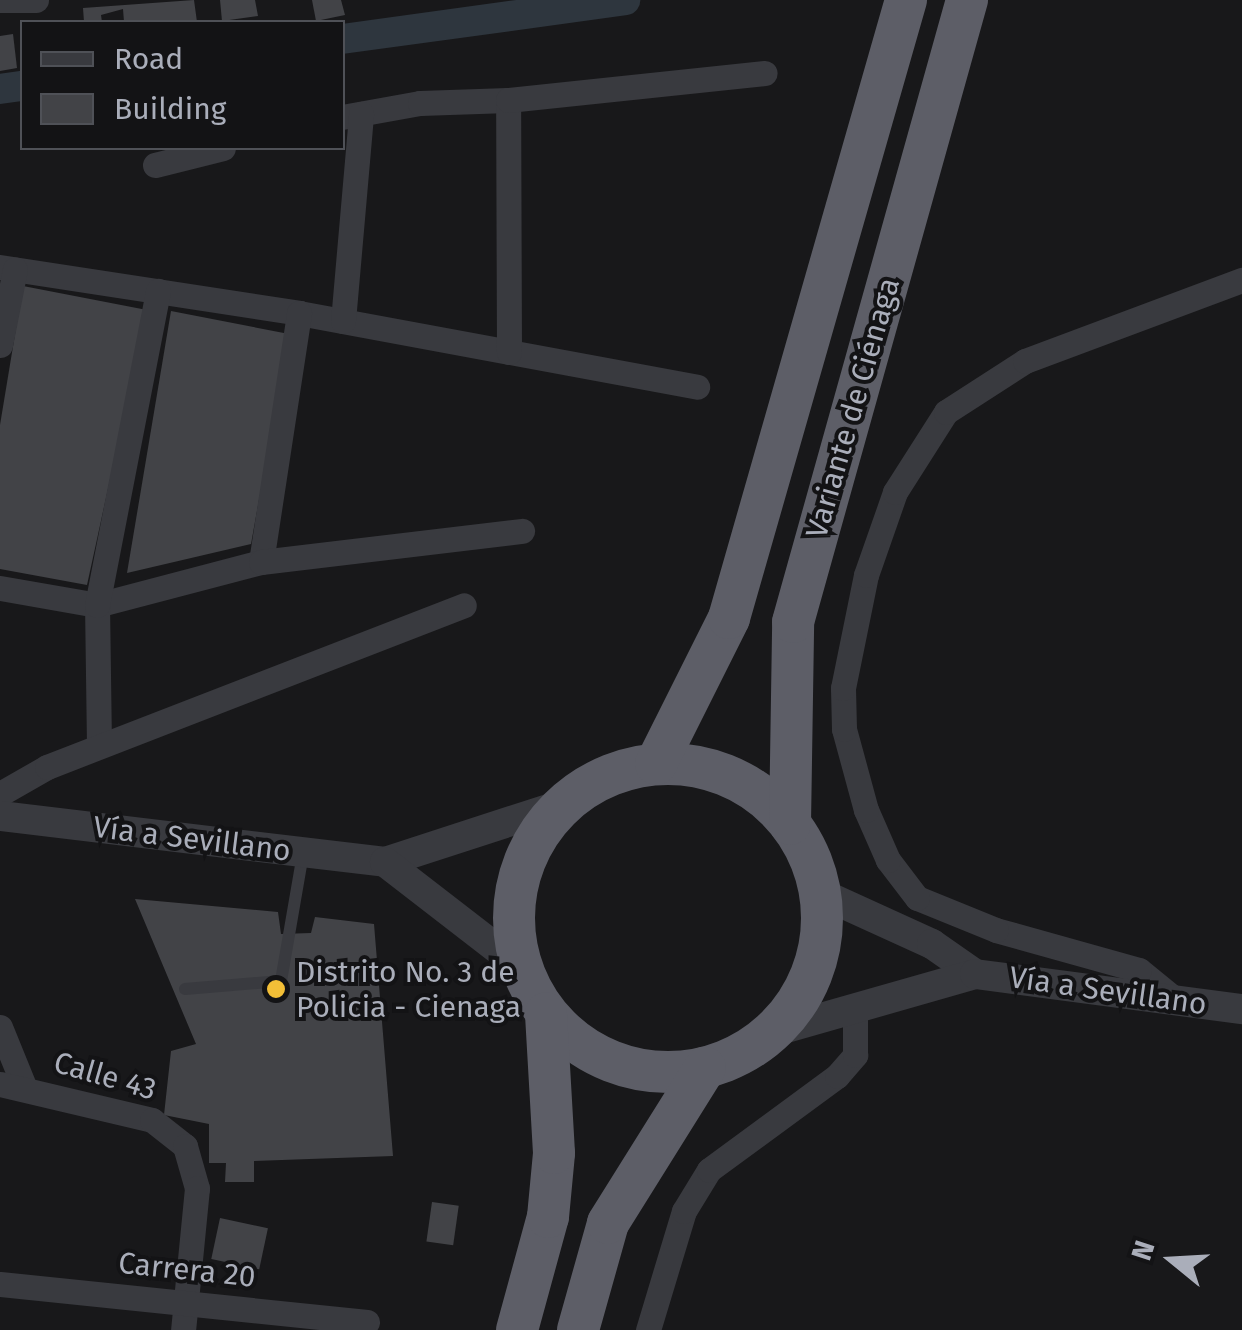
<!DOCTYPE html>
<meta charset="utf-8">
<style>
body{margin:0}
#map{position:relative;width:1242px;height:1330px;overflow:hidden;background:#18181a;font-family:"Fira Sans",sans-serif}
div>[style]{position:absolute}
.canal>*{height:30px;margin:-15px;padding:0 15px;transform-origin:15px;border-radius:15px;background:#2e363e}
.building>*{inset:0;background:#424347;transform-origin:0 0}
.service>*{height:12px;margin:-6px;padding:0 6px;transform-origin:6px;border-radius:6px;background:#393a3f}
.minor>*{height:25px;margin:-12.5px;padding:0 12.5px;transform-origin:12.5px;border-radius:12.5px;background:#393a3f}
.tertiary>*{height:30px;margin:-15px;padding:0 15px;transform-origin:15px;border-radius:15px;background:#393a3f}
.trunk>*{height:42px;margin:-21px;padding:0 21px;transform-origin:21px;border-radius:21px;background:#5d5e67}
.trunk>.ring{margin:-21px;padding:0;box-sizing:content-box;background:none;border:42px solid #5d5e67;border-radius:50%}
.dots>*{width:28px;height:28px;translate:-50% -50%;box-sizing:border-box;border:5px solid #131315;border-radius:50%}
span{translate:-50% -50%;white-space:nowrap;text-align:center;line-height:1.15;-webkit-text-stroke:8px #131315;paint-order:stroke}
.street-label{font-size:30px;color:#aaaeba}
.poi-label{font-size:30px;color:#aaaeba}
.left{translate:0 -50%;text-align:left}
.legend{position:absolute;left:20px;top:20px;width:325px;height:130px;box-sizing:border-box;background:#131315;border:2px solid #4f5157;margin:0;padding:12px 18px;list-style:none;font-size:30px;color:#aaaeba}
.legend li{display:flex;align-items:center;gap:20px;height:50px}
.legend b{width:50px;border:2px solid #4f5157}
.north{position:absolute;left:1122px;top:1210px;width:100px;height:100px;-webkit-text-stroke:8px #131315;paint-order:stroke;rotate:288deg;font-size:28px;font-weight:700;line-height:40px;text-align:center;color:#aaaeba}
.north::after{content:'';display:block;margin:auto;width:35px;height:45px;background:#aaaeba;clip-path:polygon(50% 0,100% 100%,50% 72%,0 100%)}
</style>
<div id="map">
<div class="canal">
<i style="left:342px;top:39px;width:286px;rotate:-7.8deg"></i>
<i style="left:0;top:89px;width:22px;rotate:-8deg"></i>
</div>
<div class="building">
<i style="clip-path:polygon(194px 0,197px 22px,124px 22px,123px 9px,101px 15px,102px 22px,84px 22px,83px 8px)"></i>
<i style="clip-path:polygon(220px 0,255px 0,258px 16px,222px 21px)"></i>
<i style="clip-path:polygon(312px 0,341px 0,345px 15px,316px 21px)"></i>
<i style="clip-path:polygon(13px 34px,17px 68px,0 71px,0 36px)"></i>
<i style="clip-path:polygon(23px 286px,147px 310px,87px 585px,0 569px,0 425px)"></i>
<i style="clip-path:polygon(171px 311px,289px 334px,251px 544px,127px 573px)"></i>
<i style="clip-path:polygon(135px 899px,278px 912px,281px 934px,311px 933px,315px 917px,374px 924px,393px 1156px,254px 1161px,254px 1182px,225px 1182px,226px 1163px,209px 1163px,209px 1124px,164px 1115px,171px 1051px,196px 1044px)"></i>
<i style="left:432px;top:1202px;width:27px;height:40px;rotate:8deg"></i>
<i style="left:220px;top:1218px;width:49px;height:42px;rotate:12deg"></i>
</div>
<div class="service">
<i style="left:185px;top:989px;width:96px;rotate:-4.8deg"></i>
<i style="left:281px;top:981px;width:130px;rotate:-80.2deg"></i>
</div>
<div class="minor">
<i style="left:0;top:0;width:36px"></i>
<i style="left:342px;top:117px;width:79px;rotate:-10.2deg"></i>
<i style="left:420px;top:103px;width:88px;rotate:-2deg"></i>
<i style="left:155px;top:165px;width:70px;rotate:-14deg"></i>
<i style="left:0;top:267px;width:303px;rotate:8.7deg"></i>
<i style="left:299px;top:313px;width:405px;rotate:10.5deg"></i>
<i style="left:343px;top:321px;width:208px;rotate:-85deg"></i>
<i style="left:0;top:345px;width:77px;rotate:-78.8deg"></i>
<i style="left:509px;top:352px;width:252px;rotate:-90.2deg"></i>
<i style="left:508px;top:100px;width:258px;rotate:-6deg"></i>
<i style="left:261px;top:562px;width:252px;rotate:-81.3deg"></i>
<i style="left:0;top:588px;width:98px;rotate:9.9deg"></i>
<i style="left:97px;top:605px;width:170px;rotate:-14.7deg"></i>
<i style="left:261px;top:562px;width:263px;rotate:-6.8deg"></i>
<i style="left:99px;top:746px;width:141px;rotate:-90.8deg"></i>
<i style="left:97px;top:605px;width:320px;rotate:-79deg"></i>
<i style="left:0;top:794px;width:54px;rotate:-29.9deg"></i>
<i style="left:47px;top:767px;width:447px;rotate:-21.2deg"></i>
<i style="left:1177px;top:1001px;width:49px;rotate:-140.8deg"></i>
<i style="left:1139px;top:970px;width:148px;rotate:-164.4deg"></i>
<i style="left:996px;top:930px;width:85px;rotate:-157.9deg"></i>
<i style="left:917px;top:898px;width:48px;rotate:-127.3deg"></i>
<i style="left:888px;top:860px;width:55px;rotate:-113.7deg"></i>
<i style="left:866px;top:810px;width:84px;rotate:-105.2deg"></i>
<i style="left:844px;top:729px;width:41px;rotate:-91.4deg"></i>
<i style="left:843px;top:688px;width:115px;rotate:-78.5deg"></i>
<i style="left:866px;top:575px;width:88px;rotate:-70.7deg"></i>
<i style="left:895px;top:492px;width:95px;rotate:-57.5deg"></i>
<i style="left:946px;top:412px;width:94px;rotate:-32.8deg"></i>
<i style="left:1025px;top:361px;width:232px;rotate:-20.5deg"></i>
<i style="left:0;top:1027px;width:64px;rotate:67.9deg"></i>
<i style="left:0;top:1084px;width:156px;rotate:13.3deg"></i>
<i style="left:152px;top:1120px;width:42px;rotate:38.2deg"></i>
<i style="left:185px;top:1146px;width:44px;rotate:74.1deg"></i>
<i style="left:197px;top:1188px;width:143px;rotate:95.6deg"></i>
<i style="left:0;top:1284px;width:369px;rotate:5.9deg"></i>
<i style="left:648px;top:1330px;width:124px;rotate:-73.2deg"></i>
<i style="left:684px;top:1211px;width:48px;rotate:-58.6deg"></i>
<i style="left:709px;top:1170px;width:159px;rotate:-36.3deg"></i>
<i style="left:837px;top:1076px;width:28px;rotate:-49deg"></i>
<i style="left:855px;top:1055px;width:45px;rotate:-90deg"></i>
</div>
<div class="tertiary">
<i style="left:0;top:816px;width:388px;rotate:6.8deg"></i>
<i style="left:385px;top:862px;width:188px;rotate:-18deg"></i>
<i style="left:385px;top:862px;width:173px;rotate:37.7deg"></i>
<i style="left:820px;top:893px;width:123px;rotate:24.5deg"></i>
<i style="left:932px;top:944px;width:52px;rotate:34.9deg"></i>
<i style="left:772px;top:1032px;width:211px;rotate:-15.9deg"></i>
<i style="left:975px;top:974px;width:269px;rotate:7.5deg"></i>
</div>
<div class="trunk">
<i class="ring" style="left:514px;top:764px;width:266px;height:266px"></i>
<i style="left:656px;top:764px;width:163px;rotate:-63.4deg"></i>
<i style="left:729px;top:618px;width:643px;rotate:-74.02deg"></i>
<i style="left:790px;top:824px;width:202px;rotate:-89.1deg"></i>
<i style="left:793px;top:622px;width:646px;rotate:-74.37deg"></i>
<i style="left:517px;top:1330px;width:117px;rotate:-74.7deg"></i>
<i style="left:548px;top:1217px;width:64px;rotate:-84.6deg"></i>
<i style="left:554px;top:1153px;width:140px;rotate:-93.3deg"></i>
<i style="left:578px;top:1330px;width:111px;rotate:-74.3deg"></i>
<i style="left:608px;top:1223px;width:183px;rotate:-58deg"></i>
</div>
<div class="dots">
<i style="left:276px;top:989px;background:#f3bf37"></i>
</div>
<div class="street-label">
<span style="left:853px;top:408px;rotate:-74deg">Variante de Ciénaga</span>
<span style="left:192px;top:839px;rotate:7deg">Vía a Sevillano</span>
<span style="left:1108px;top:991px;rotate:8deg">Vía a Sevillano</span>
<span style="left:105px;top:1076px;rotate:16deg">Calle 43</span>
<span style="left:187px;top:1270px;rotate:6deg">Carrera 20</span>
</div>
<div class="poi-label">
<span class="left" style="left:296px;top:989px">Distrito No. 3 de<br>Policia - Cienaga</span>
</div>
<ul class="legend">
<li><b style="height:12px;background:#393a3f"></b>Road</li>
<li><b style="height:28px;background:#424347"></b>Building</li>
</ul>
<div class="north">N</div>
</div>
